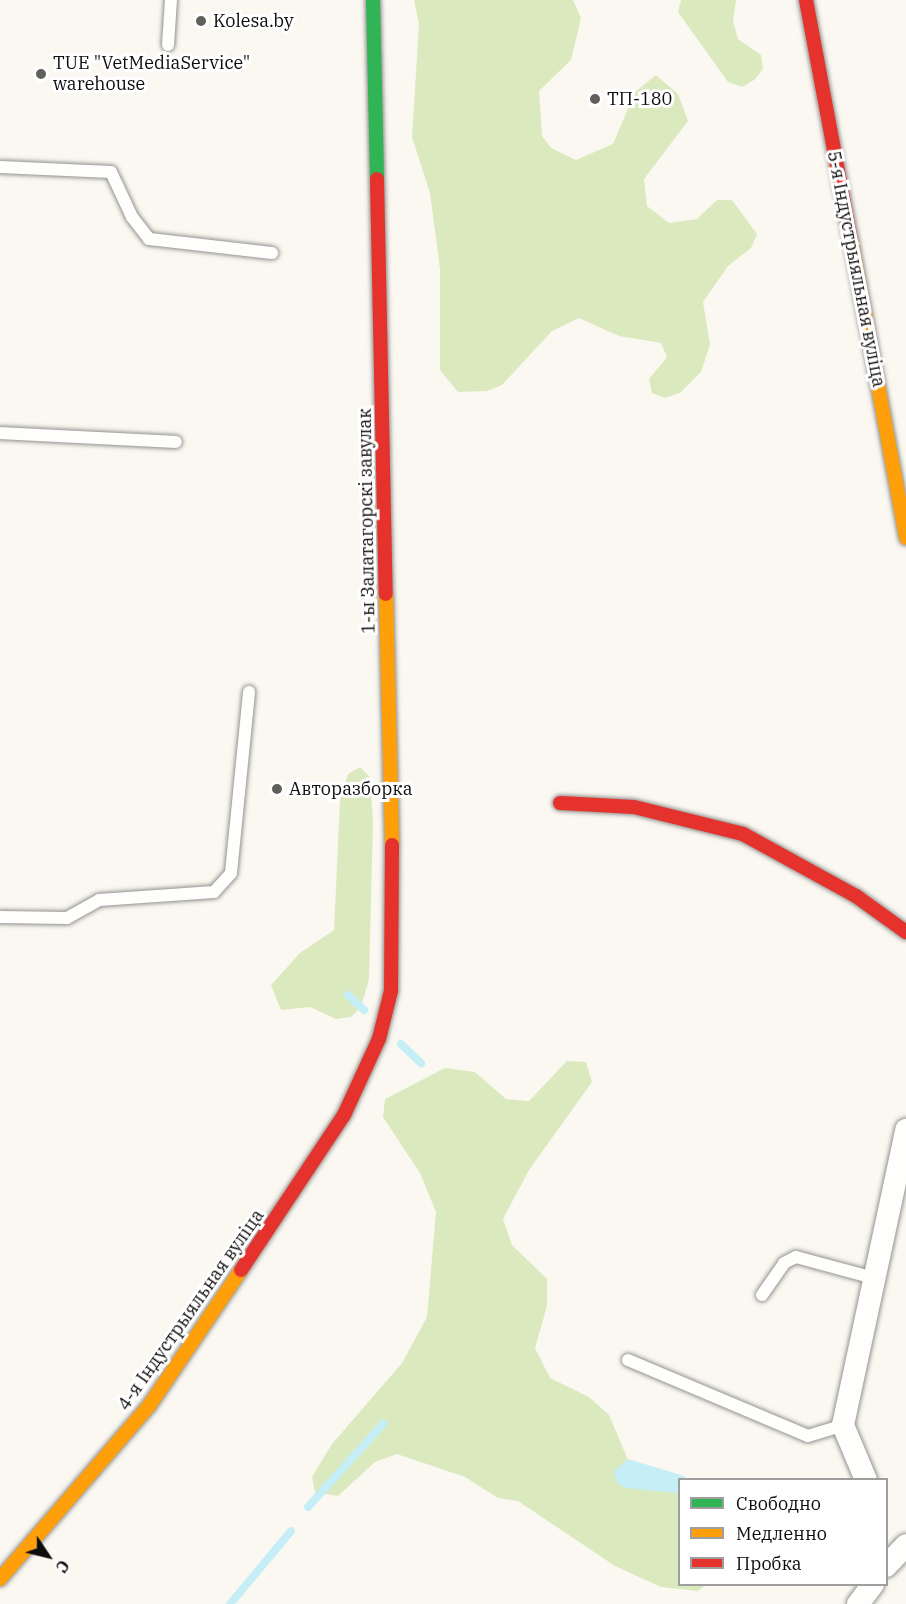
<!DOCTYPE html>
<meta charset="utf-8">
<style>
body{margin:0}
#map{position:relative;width:906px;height:1604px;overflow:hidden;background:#fbf8f2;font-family:"IBM Plex Serif",serif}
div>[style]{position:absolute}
.forest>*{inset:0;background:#dbe9be}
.water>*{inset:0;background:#c6eef7}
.stream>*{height:8px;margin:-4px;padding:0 4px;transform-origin:4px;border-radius:4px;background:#c6eef7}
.roads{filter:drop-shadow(0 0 2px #949390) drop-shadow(0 0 2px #949390)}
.lane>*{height:12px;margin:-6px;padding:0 6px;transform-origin:6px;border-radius:6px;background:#fefefd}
.street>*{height:22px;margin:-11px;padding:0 11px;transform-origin:11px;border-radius:11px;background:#fefefd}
.fast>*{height:14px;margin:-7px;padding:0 7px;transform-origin:7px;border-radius:7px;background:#30b455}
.slow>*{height:14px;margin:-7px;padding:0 7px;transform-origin:7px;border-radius:7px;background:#ff9f0a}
.jam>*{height:14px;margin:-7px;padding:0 7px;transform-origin:7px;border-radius:7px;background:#e5322d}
.dots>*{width:16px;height:16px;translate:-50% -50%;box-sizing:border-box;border:3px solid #fff;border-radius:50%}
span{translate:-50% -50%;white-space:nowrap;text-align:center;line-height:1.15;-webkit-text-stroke:6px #fff;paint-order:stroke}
.poi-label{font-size:18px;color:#0d0d0d}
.left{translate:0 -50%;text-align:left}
.street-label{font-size:18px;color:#0d0d0d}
.legend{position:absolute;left:678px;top:1478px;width:210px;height:108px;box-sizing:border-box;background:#fff;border:2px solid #9e9e9e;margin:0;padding:8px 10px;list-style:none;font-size:18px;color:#0d0d0d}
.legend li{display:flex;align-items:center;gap:12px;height:30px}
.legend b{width:30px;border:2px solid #9e9e9e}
.north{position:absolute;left:18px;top:1526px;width:60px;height:60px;-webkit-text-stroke:4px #fff;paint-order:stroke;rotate:125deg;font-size:16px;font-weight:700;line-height:24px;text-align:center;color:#0d0d0d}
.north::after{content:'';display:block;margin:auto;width:21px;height:27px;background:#0d0d0d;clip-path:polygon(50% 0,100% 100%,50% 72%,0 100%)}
</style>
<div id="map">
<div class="forest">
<i style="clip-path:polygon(414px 0,573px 0,581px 18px,571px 60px,539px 91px,542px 136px,551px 148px,576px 160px,613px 144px,635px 92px,656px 75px,678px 94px,688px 121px,644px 179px,647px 206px,669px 223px,697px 219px,717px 200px,732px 200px,757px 234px,751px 248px,728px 266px,703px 302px,710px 345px,701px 372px,680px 393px,665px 398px,652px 393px,649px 379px,667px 357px,661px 343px,619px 336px,579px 318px,552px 331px,502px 385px,487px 391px,458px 392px,440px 370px,440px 269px,430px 193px,412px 137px,419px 24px)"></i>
<i style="clip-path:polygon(681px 0,736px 0,733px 21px,738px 39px,761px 55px,763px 69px,754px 80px,742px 87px,728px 82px,678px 12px)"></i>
<i style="clip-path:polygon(360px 767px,370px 777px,373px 821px,369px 979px,361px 1007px,351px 1017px,336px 1019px,310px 1007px,281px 1010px,271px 985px,300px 953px,334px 930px,340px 801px,348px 774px)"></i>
<i style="clip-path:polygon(567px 1061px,586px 1062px,592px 1082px,529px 1170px,503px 1219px,512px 1245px,547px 1279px,547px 1306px,535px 1348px,550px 1378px,589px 1397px,609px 1415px,631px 1467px,679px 1491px,680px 1584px,705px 1585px,698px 1591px,661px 1587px,615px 1566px,518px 1501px,498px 1498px,465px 1477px,397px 1454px,375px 1462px,338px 1496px,315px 1492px,312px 1477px,332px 1444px,402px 1363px,427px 1317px,436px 1212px,420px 1173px,383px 1117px,385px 1099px,445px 1068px,475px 1072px,506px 1099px,529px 1101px)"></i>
</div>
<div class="water">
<i style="clip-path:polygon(628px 1459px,681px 1475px,689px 1479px,680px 1480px,679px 1493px,626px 1488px,617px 1483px,614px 1471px)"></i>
</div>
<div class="stream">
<i style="left:348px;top:995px;width:22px;rotate:43deg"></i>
<i style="left:401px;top:1044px;width:28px;rotate:44deg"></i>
<i style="left:308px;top:1507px;width:113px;rotate:-47.9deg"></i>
<i style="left:230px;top:1604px;width:95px;rotate:-50.1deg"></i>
</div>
<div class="roads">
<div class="lane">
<i style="left:168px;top:45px;width:45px;rotate:-86.2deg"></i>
<i style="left:0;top:167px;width:111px;rotate:2.6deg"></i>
<i style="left:111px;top:172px;width:50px;rotate:65deg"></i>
<i style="left:132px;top:217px;width:28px;rotate:52deg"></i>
<i style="left:149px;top:239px;width:124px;rotate:6.5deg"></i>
<i style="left:0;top:433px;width:176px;rotate:2.9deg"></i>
<i style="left:0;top:917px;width:67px;rotate:0.9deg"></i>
<i style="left:67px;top:918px;width:37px;rotate:-29deg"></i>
<i style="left:99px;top:900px;width:115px;rotate:-4deg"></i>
<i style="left:214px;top:892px;width:25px;rotate:-48deg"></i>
<i style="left:231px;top:873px;width:182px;rotate:-84.3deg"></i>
<i style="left:762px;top:1295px;width:39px;rotate:-55deg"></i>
<i style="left:784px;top:1263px;width:13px;rotate:-27deg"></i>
<i style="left:796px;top:1257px;width:81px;rotate:15.1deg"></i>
<i style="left:628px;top:1360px;width:195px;rotate:22.9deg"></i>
<i style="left:808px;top:1436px;width:37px;rotate:-17deg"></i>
</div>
<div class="street">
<i style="left:866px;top:1480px;width:60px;rotate:-112.7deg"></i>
<i style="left:843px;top:1425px;width:302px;rotate:-77.9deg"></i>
<i style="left:886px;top:1566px;width:29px;rotate:-46deg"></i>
<i style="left:858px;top:1604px;width:25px;rotate:-53deg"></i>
</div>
<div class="fast">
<i style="left:373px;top:0;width:179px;rotate:88.7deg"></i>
</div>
<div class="slow">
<i style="left:851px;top:240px;width:303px;rotate:79.5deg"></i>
<i style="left:386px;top:594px;width:251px;rotate:88.6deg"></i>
<i style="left:0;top:1579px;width:228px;rotate:-49.3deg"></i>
<i style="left:149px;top:1406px;width:164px;rotate:-55.9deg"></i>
</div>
<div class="jam">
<i style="left:806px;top:0;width:244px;rotate:79.4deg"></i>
<i style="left:377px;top:179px;width:415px;rotate:88.8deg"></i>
<i style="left:560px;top:803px;width:74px;rotate:3.1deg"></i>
<i style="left:634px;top:807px;width:112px;rotate:13.9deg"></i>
<i style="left:743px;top:834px;width:129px;rotate:28.8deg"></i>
<i style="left:856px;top:896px;width:62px;rotate:35.8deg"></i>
<i style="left:241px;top:1270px;width:186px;rotate:-56.4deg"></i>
<i style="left:344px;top:1115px;width:84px;rotate:-65.3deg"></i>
<i style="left:379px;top:1039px;width:49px;rotate:-76deg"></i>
<i style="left:391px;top:991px;width:146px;rotate:-89.6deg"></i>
</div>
</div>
<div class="dots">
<i style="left:201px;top:21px;background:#605f5d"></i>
<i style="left:41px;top:74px;background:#605f5d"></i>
<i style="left:595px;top:99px;background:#605f5d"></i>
<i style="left:277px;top:789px;background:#605f5d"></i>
</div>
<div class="poi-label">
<span class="left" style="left:213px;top:21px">Kolesa.by</span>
<span class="left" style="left:53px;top:74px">TUE "VetMediaService"<br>warehouse</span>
<span class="left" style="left:607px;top:99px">ТП-180</span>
<span class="left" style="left:289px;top:789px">Авторазборка</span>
</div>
<div class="street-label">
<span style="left:856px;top:269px;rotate:79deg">5-я Індустрыяльная вуліца</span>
<span style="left:367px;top:521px;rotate:-91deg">1-ы Залатагорскі завулак</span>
<span style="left:191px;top:1310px;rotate:-55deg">4-я Індустрыяльная вуліца</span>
</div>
<ul class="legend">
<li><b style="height:8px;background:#30b455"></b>Свободно</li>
<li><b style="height:8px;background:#ff9f0a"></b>Медленно</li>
<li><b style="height:8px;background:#e5322d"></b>Пробка</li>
</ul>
<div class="north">С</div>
</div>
